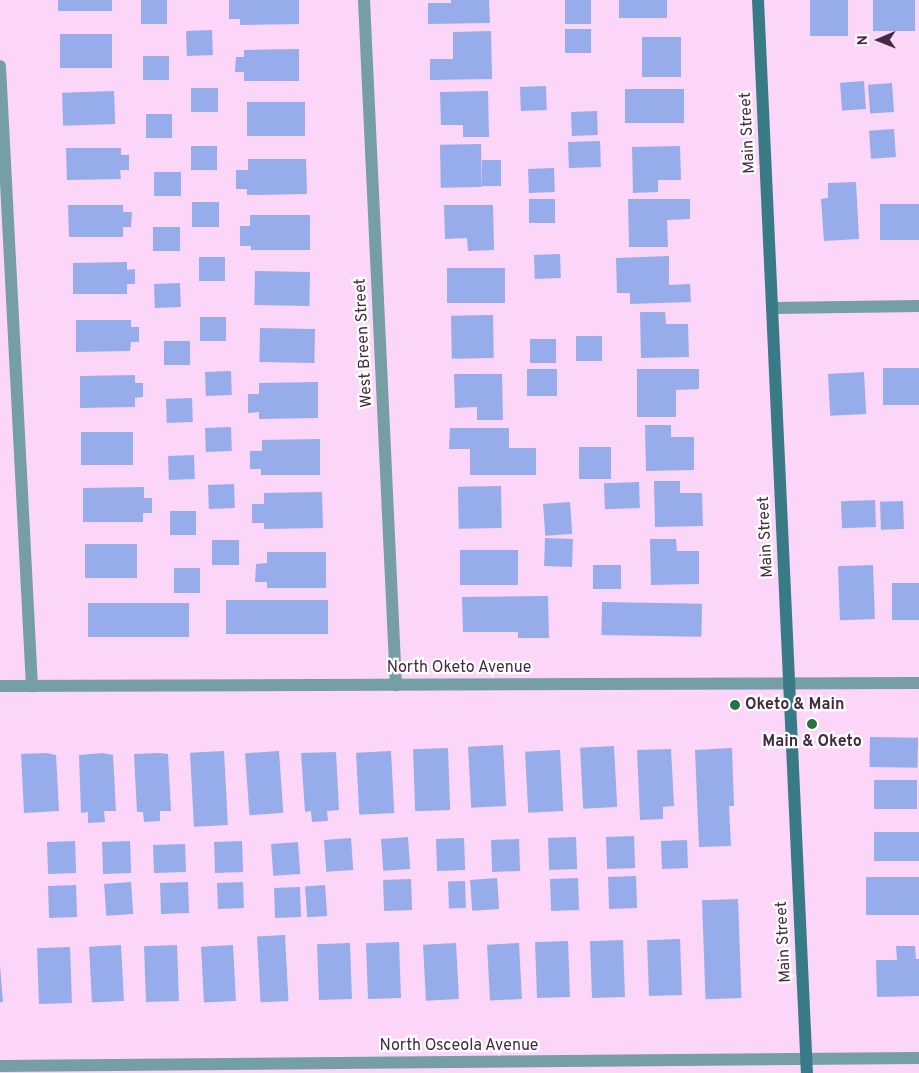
<!DOCTYPE html>
<style>
body{margin:0}
#map{position:relative;width:919px;height:1073px;overflow:hidden;background:#fcd6f8;font-family:Overpass,sans-serif}
div>[style]{position:absolute}
.building>*{inset:0;background:#97aceb;transform-origin:0 0}
.street>*{height:12px;margin:-6px;padding:0 6px;transform-origin:6px;border-radius:6px;background:#759ea5}
.secondary>*{height:12px;margin:-6px;padding:0 6px;transform-origin:6px;border-radius:6px;background:#387b87}
.dots>*{width:14px;height:14px;translate:-50% -50%;box-sizing:border-box;border:2px solid #fff;border-radius:50%}
span{translate:-50% -50%;white-space:nowrap;text-align:center;line-height:1.15;-webkit-text-stroke:4.5px #fff;paint-order:stroke}
.street-label{font-size:16px;color:#442b42}
.poi-label{font-size:16px;color:#442b42;font-weight:700}
.left{translate:0 -50%;text-align:left}
.north{position:absolute;left:854px;top:15px;width:50px;height:50px;-webkit-text-stroke:4px #fff;paint-order:stroke;rotate:269deg;font-size:14px;font-weight:700;line-height:20px;text-align:center;color:#442b42}
.north::after{content:'';display:block;margin:auto;width:18px;height:22px;background:#442b42;clip-path:polygon(50% 0,100% 100%,50% 72%,0 100%)}
</style>
<div id="map">
<div class="building">
<i style="left:58px;top:0;width:54px;height:11px"></i>
<i style="left:141px;top:0;width:26px;height:24px"></i>
<i style="clip-path:polygon(229px 0,299px 0,299px 24px,240px 25px,240px 19px,229px 19px)"></i>
<i style="clip-path:polygon(451px 0,489px 0,490px 23px,428px 24px,428px 3px,451px 3px)"></i>
<i style="left:565px;top:0;width:26px;height:24px"></i>
<i style="left:619px;top:0;width:48px;height:18px"></i>
<i style="left:810px;top:0;width:38px;height:36px"></i>
<i style="left:873px;top:0;width:42px;height:31px"></i>
<i style="left:565px;top:29px;width:26px;height:24px"></i>
<i style="left:212px;top:30px;width:25px;height:26px;rotate:88deg"></i>
<i style="clip-path:polygon(491px 31px,492px 79px,430px 80px,430px 59px,453px 59px,453px 32px)"></i>
<i style="left:112px;top:34px;width:34px;height:52px;rotate:90deg"></i>
<i style="left:642px;top:37px;width:39px;height:40px"></i>
<i style="clip-path:polygon(299px 49px,299px 81px,244px 81px,244px 72px,235px 72px,236px 57px,244px 57px,244px 50px)"></i>
<i style="left:143px;top:56px;width:26px;height:24px"></i>
<i style="left:864px;top:81px;width:28px;height:24px;rotate:86deg"></i>
<i style="left:892px;top:83px;width:29px;height:24px;rotate:86deg"></i>
<i style="left:546px;top:86px;width:24px;height:26px;rotate:88deg"></i>
<i style="left:218px;top:88px;width:24px;height:27px;rotate:90deg"></i>
<i style="left:625px;top:89px;width:59px;height:34px"></i>
<i style="left:114px;top:91px;width:33px;height:52px;rotate:88deg"></i>
<i style="clip-path:polygon(488px 91px,489px 137px,463px 137px,463px 125px,441px 125px,440px 92px)"></i>
<i style="left:247px;top:102px;width:58px;height:34px"></i>
<i style="left:597px;top:111px;width:24px;height:26px;rotate:88deg"></i>
<i style="left:172px;top:114px;width:24px;height:26px;rotate:90deg"></i>
<i style="left:894px;top:129px;width:28px;height:25px;rotate:86deg"></i>
<i style="left:600px;top:141px;width:26px;height:32px;rotate:88deg"></i>
<i style="left:481px;top:144px;width:43px;height:41px;rotate:89deg"></i>
<i style="left:191px;top:146px;width:26px;height:24px"></i>
<i style="clip-path:polygon(680px 146px,681px 180px,658px 180px,658px 192px,633px 193px,632px 147px)"></i>
<i style="clip-path:polygon(66px 148px,121px 148px,121px 155px,129px 155px,129px 170px,120px 170px,121px 179px,67px 180px)"></i>
<i style="clip-path:polygon(248px 159px,306px 159px,307px 194px,247px 195px,247px 189px,236px 189px,236px 170px,248px 170px)"></i>
<i style="left:482px;top:160px;width:19px;height:26px"></i>
<i style="left:554px;top:168px;width:24px;height:26px;rotate:88deg"></i>
<i style="left:154px;top:172px;width:27px;height:24px"></i>
<i style="clip-path:polygon(856px 182px,859px 239px,824px 241px,821px 199px,828px 198px,828px 183px)"></i>
<i style="left:529px;top:199px;width:26px;height:24px"></i>
<i style="clip-path:polygon(628px 199px,690px 199px,690px 219px,667px 220px,668px 247px,629px 247px)"></i>
<i style="left:192px;top:202px;width:27px;height:25px"></i>
<i style="left:919px;top:204px;width:36px;height:39px;rotate:90deg"></i>
<i style="clip-path:polygon(68px 205px,123px 205px,123px 212px,132px 212px,131px 227px,123px 227px,123px 237px,69px 237px)"></i>
<i style="clip-path:polygon(444px 205px,493px 205px,494px 250px,468px 251px,467px 238px,445px 239px)"></i>
<i style="clip-path:polygon(250px 215px,310px 215px,310px 250px,251px 250px,251px 246px,240px 246px,240px 226px,250px 226px)"></i>
<i style="left:180px;top:227px;width:24px;height:27px;rotate:90deg"></i>
<i style="left:560px;top:254px;width:24px;height:26px;rotate:88deg"></i>
<i style="clip-path:polygon(669px 256px,669px 285px,690px 284px,691px 302px,630px 304px,630px 293px,617px 293px,616px 258px)"></i>
<i style="left:225px;top:257px;width:24px;height:26px;rotate:90deg"></i>
<i style="clip-path:polygon(127px 262px,127px 270px,135px 269px,135px 284px,127px 284px,127px 294px,73px 294px,73px 263px)"></i>
<i style="left:447px;top:268px;width:58px;height:35px"></i>
<i style="left:255px;top:271px;width:55px;height:34px;rotate:1deg"></i>
<i style="left:180px;top:283px;width:24px;height:26px;rotate:88deg"></i>
<i style="clip-path:polygon(640px 312px,665px 312px,666px 324px,688px 324px,689px 357px,641px 358px)"></i>
<i style="left:493px;top:315px;width:43px;height:42px;rotate:89deg"></i>
<i style="left:200px;top:317px;width:26px;height:24px"></i>
<i style="clip-path:polygon(76px 320px,131px 320px,131px 327px,139px 327px,139px 342px,131px 342px,130px 351px,76px 352px)"></i>
<i style="left:260px;top:328px;width:55px;height:34px;rotate:1deg"></i>
<i style="left:576px;top:336px;width:26px;height:25px"></i>
<i style="left:530px;top:339px;width:26px;height:24px"></i>
<i style="left:190px;top:341px;width:24px;height:26px;rotate:90deg"></i>
<i style="left:919px;top:368px;width:37px;height:36px;rotate:90deg"></i>
<i style="left:527px;top:369px;width:30px;height:27px"></i>
<i style="clip-path:polygon(637px 369px,699px 369px,699px 389px,676px 390px,676px 417px,637px 417px)"></i>
<i style="left:231px;top:371px;width:24px;height:26px;rotate:88deg"></i>
<i style="left:864px;top:372px;width:42px;height:36px;rotate:87deg"></i>
<i style="clip-path:polygon(454px 374px,502px 374px,503px 420px,477px 420px,477px 407px,455px 408px)"></i>
<i style="clip-path:polygon(135px 375px,135px 383px,143px 383px,143px 397px,135px 398px,135px 407px,80px 408px,80px 376px)"></i>
<i style="clip-path:polygon(318px 382px,318px 418px,259px 419px,259px 412px,248px 413px,248px 394px,259px 394px,259px 383px)"></i>
<i style="left:192px;top:398px;width:24px;height:26px;rotate:88deg"></i>
<i style="clip-path:polygon(645px 425px,671px 425px,671px 437px,694px 437px,694px 470px,646px 471px)"></i>
<i style="left:231px;top:427px;width:24px;height:26px;rotate:88deg"></i>
<i style="clip-path:polygon(450px 428px,509px 428px,509px 448px,536px 448px,536px 475px,470px 475px,470px 449px,449px 449px)"></i>
<i style="left:133px;top:432px;width:33px;height:52px;rotate:90deg"></i>
<i style="clip-path:polygon(320px 439px,320px 475px,261px 475px,261px 469px,250px 469px,250px 451px,262px 451px,262px 440px)"></i>
<i style="left:579px;top:447px;width:32px;height:32px"></i>
<i style="left:194px;top:455px;width:24px;height:26px;rotate:88deg"></i>
<i style="clip-path:polygon(654px 481px,680px 481px,680px 493px,702px 493px,703px 526px,655px 527px)"></i>
<i style="left:639px;top:482px;width:26px;height:35px;rotate:88deg"></i>
<i style="left:234px;top:484px;width:24px;height:26px;rotate:88deg"></i>
<i style="left:501px;top:486px;width:42px;height:43px;rotate:89deg"></i>
<i style="clip-path:polygon(144px 487px,144px 498px,152px 498px,152px 513px,143px 513px,143px 522px,83px 522px,83px 488px)"></i>
<i style="clip-path:polygon(322px 492px,323px 528px,264px 529px,264px 523px,252px 523px,252px 504px,264px 504px,264px 493px)"></i>
<i style="left:875px;top:500px;width:27px;height:34px;rotate:88deg"></i>
<i style="left:903px;top:501px;width:28px;height:23px;rotate:88deg"></i>
<i style="left:570px;top:502px;width:32px;height:27px;rotate:86deg"></i>
<i style="left:170px;top:511px;width:26px;height:24px"></i>
<i style="left:545px;top:538px;width:28px;height:28px;rotate:2deg"></i>
<i style="clip-path:polygon(650px 539px,676px 539px,677px 551px,699px 551px,699px 584px,651px 585px)"></i>
<i style="left:212px;top:540px;width:27px;height:25px"></i>
<i style="left:137px;top:544px;width:34px;height:52px;rotate:90deg"></i>
<i style="left:460px;top:550px;width:58px;height:35px"></i>
<i style="clip-path:polygon(267px 552px,326px 552px,326px 588px,267px 588px,267px 582px,255px 582px,256px 564px,267px 563px)"></i>
<i style="left:593px;top:565px;width:28px;height:24px"></i>
<i style="left:873px;top:565px;width:54px;height:35px;rotate:88deg"></i>
<i style="left:174px;top:568px;width:26px;height:25px"></i>
<i style="left:919px;top:583px;width:37px;height:27px;rotate:90deg"></i>
<i style="clip-path:polygon(548px 596px,549px 638px,518px 638px,518px 632px,463px 632px,462px 597px)"></i>
<i style="left:226px;top:600px;width:102px;height:34px"></i>
<i style="left:602px;top:602px;width:100px;height:33px;rotate:1deg"></i>
<i style="left:189px;top:603px;width:34px;height:101px;rotate:90deg"></i>
<i style="left:870px;top:737px;width:48px;height:30px;rotate:1deg"></i>
<i style="left:503px;top:745px;width:61px;height:35px;rotate:87deg"></i>
<i style="left:614px;top:746px;width:61px;height:34px;rotate:87deg"></i>
<i style="left:448px;top:748px;width:62px;height:35px;rotate:88deg"></i>
<i style="clip-path:polygon(732px 748px,734px 806px,729px 806px,731px 846px,699px 847px,695px 750px)"></i>
<i style="clip-path:polygon(671px 749px,674px 806px,663px 807px,663px 819px,640px 820px,637px 750px)"></i>
<i style="left:560px;top:750px;width:61px;height:35px;rotate:87deg"></i>
<i style="left:224px;top:751px;width:74px;height:34px;rotate:87deg"></i>
<i style="left:279px;top:751px;width:62px;height:34px;rotate:86deg"></i>
<i style="left:391px;top:751px;width:62px;height:35px;rotate:87deg"></i>
<i style="clip-path:polygon(336px 752px,339px 810px,327px 811px,328px 821px,312px 822px,311px 811px,305px 812px,301px 753px)"></i>
<i style="clip-path:polygon(46px 753px,56px 755px,59px 811px,24px 813px,21px 754px)"></i>
<i style="clip-path:polygon(103px 753px,113px 755px,116px 811px,104px 811px,105px 822px,88px 823px,88px 812px,81px 813px,79px 755px)"></i>
<i style="clip-path:polygon(159px 753px,168px 754px,171px 811px,160px 811px,160px 821px,144px 822px,143px 812px,137px 812px,134px 754px)"></i>
<i style="left:917px;top:780px;width:29px;height:43px;rotate:90deg"></i>
<i style="left:874px;top:832px;width:45px;height:29px"></i>
<i style="left:634px;top:836px;width:32px;height:28px;rotate:88deg"></i>
<i style="left:408px;top:837px;width:32px;height:27px;rotate:86deg"></i>
<i style="left:576px;top:837px;width:32px;height:28px;rotate:88deg"></i>
<i style="left:351px;top:838px;width:32px;height:27px;rotate:86deg"></i>
<i style="left:464px;top:838px;width:32px;height:28px;rotate:88deg"></i>
<i style="left:519px;top:839px;width:32px;height:28px;rotate:88deg"></i>
<i style="left:687px;top:840px;width:28px;height:26px;rotate:88deg"></i>
<i style="left:75px;top:841px;width:32px;height:28px;rotate:88deg"></i>
<i style="left:130px;top:841px;width:32px;height:28px;rotate:88deg"></i>
<i style="left:242px;top:841px;width:31px;height:28px;rotate:88deg"></i>
<i style="left:298px;top:842px;width:32px;height:27px;rotate:86deg"></i>
<i style="left:185px;top:844px;width:28px;height:32px;rotate:88deg"></i>
<i style="left:636px;top:876px;width:32px;height:28px;rotate:88deg"></i>
<i style="left:866px;top:877px;width:53px;height:38px"></i>
<i style="left:497px;top:878px;width:31px;height:27px;rotate:86deg"></i>
<i style="left:578px;top:878px;width:32px;height:28px;rotate:88deg"></i>
<i style="left:411px;top:879px;width:31px;height:28px;rotate:88deg"></i>
<i style="left:465px;top:881px;width:27px;height:17px;rotate:88deg"></i>
<i style="left:131px;top:882px;width:32px;height:27px;rotate:86deg"></i>
<i style="left:188px;top:882px;width:31px;height:28px;rotate:88deg"></i>
<i style="left:243px;top:882px;width:26px;height:26px;rotate:88deg"></i>
<i style="left:76px;top:885px;width:32px;height:28px;rotate:88deg"></i>
<i style="left:325px;top:885px;width:31px;height:20px;rotate:86deg"></i>
<i style="left:300px;top:887px;width:30px;height:26px;rotate:88deg"></i>
<i style="left:738px;top:899px;width:99px;height:36px;rotate:88deg"></i>
<i style="left:285px;top:935px;width:66px;height:28px;rotate:87deg"></i>
<i style="left:680px;top:939px;width:56px;height:33px;rotate:88deg"></i>
<i style="left:623px;top:940px;width:57px;height:33px;rotate:88deg"></i>
<i style="left:568px;top:941px;width:56px;height:33px;rotate:88deg"></i>
<i style="left:399px;top:942px;width:56px;height:33px;rotate:88deg"></i>
<i style="left:350px;top:943px;width:56px;height:33px;rotate:88deg"></i>
<i style="left:456px;top:943px;width:56px;height:33px;rotate:87deg"></i>
<i style="left:519px;top:943px;width:56px;height:32px;rotate:87deg"></i>
<i style="left:121px;top:945px;width:56px;height:32px;rotate:87deg"></i>
<i style="left:177px;top:945px;width:56px;height:33px;rotate:88deg"></i>
<i style="left:233px;top:945px;width:56px;height:32px;rotate:87deg"></i>
<i style="clip-path:polygon(896px 946px,915px 946px,916px 959px,919px 959px,919px 996px,877px 997px,876px 960px,897px 960px)"></i>
<i style="left:70px;top:947px;width:56px;height:33px;rotate:88deg"></i>
<i style="clip-path:polygon(0 965px,3px 1002px,0 1002px)"></i>
</div>
<div class="street">
<i style="left:364px;top:0;width:686px;rotate:87.33deg"></i>
<i style="left:0;top:66px;width:621px;rotate:87.05deg"></i>
<i style="left:772px;top:308px;width:147px;rotate:-0.8deg"></i>
<i style="left:0;top:686px;width:919px;rotate:-0.19deg"></i>
<i style="left:0;top:1066px;width:919px;rotate:-0.5deg"></i>
</div>
<div class="secondary">
<i style="left:758px;top:0;width:1074px;rotate:87.39deg"></i>
</div>
<div class="dots">
<i style="left:735px;top:705px;background:#2a723e"></i>
<i style="left:812px;top:724px;background:#2a723e"></i>
</div>
<div class="street-label">
<span style="left:748px;top:133px;rotate:-93deg">Main Street</span>
<span style="left:364px;top:343px;rotate:-93deg">West Breen Street</span>
<span style="left:766px;top:537px;rotate:-93deg">Main Street</span>
<span style="left:459px;top:668px">North Oketo Avenue</span>
<span style="left:784px;top:942px;rotate:-93deg">Main Street</span>
<span style="left:459px;top:1046px">North Osceola Avenue</span>
</div>
<div class="poi-label">
<span class="left" style="left:745px;top:705px">Oketo &amp; Main</span>
<span style="left:812px;top:742px">Main &amp; Oketo</span>
</div>
<div class="north">N</div>
</div>
